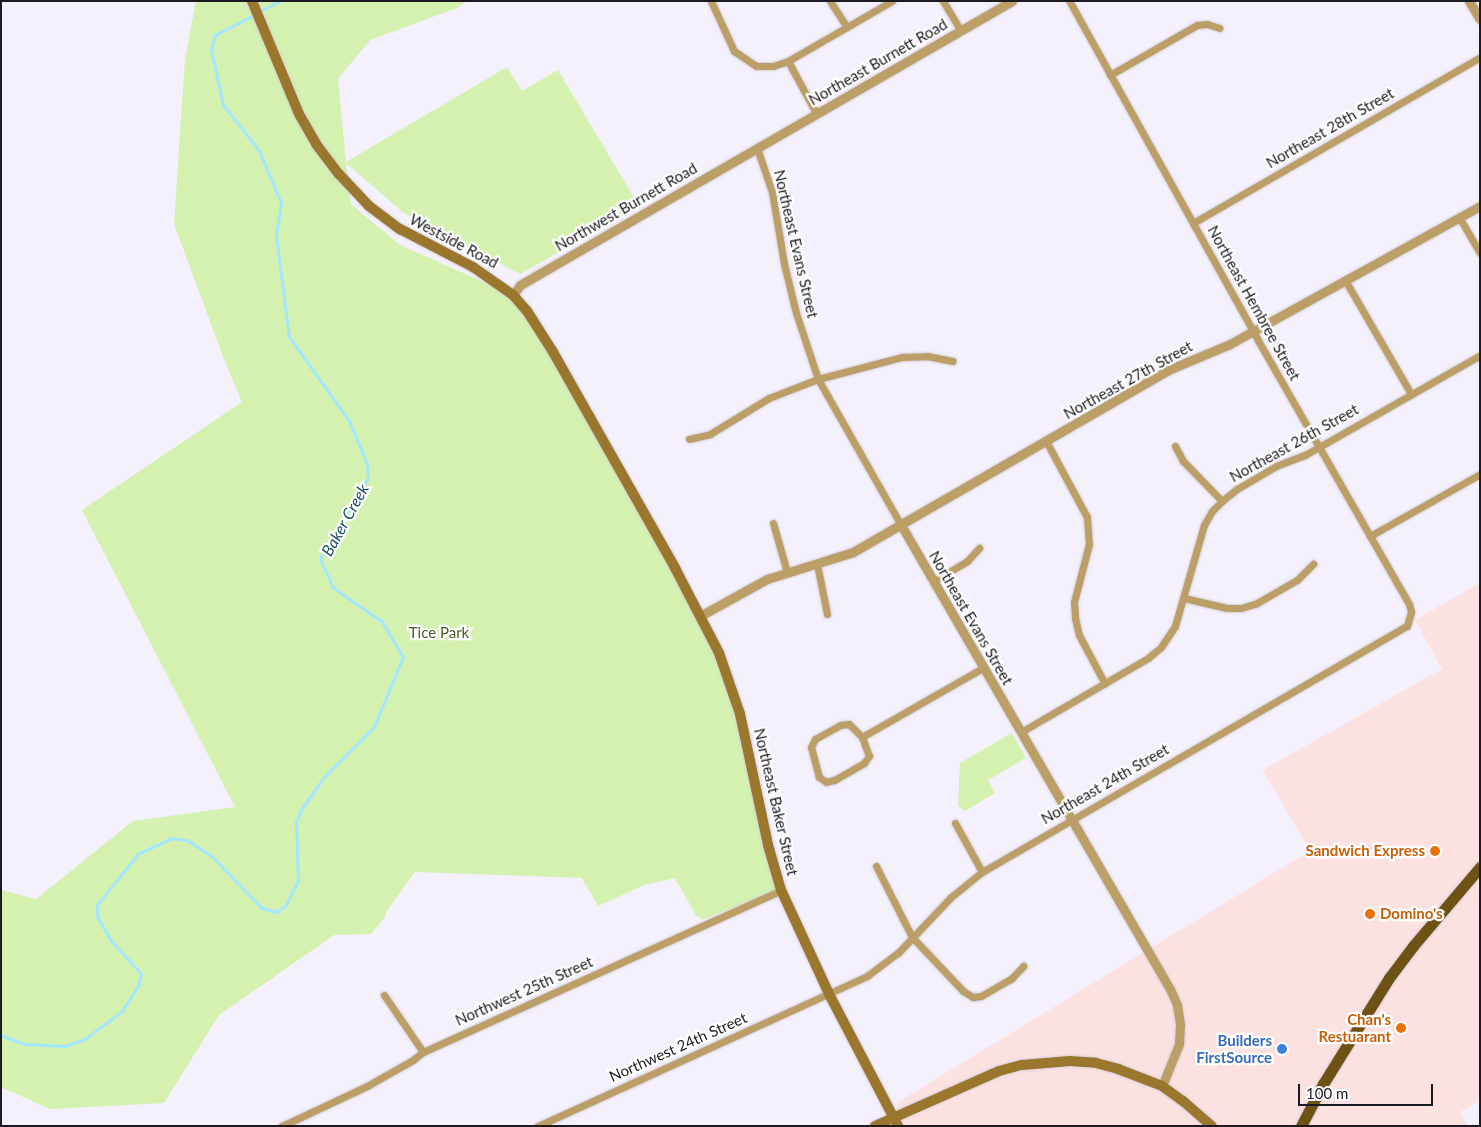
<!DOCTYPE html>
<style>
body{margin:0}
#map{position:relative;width:1481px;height:1127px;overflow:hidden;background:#f4f0fc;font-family:Lato,sans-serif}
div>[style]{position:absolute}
.commercial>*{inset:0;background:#fce1e1}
.green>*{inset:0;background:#d4f1b0}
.stream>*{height:2.5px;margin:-1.25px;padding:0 1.25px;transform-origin:1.25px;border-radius:1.25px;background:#a3e7fe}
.roads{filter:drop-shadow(0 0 1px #d2ced9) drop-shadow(0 0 1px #d2ced9)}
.minor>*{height:7px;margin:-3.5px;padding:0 3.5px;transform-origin:3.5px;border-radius:3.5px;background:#bc9f66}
.tertiary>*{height:9px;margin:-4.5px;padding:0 4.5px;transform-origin:4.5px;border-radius:4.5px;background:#bc9f66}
.secondary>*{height:10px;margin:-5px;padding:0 5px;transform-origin:5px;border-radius:5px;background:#9a772d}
.trunk>*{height:11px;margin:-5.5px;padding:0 5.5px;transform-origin:5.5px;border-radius:5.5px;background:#6e5214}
.dots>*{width:14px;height:14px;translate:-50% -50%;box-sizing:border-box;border:2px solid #fff;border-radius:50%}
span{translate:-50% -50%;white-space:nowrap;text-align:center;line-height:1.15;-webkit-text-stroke:4.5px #fff;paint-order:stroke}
.street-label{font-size:15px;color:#1d1b22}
.park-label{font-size:15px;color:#465e20}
.food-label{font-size:15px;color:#c56008;font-weight:700}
.right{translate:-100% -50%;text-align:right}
.left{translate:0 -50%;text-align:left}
.shop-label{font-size:15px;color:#366cbe;font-weight:700}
.water-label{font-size:16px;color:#144c5c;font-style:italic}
.frame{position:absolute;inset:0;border:2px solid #1d1b22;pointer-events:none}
.scale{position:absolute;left:1298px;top:1084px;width:135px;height:22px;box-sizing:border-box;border:2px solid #1d1b22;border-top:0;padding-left:6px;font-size:15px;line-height:18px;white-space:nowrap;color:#1d1b22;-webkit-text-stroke:4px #fff;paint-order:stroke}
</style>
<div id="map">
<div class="commercial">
<i style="clip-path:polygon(1480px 583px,1480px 1101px,1460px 1112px,1468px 1126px,891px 1126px,898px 1102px,1310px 851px,1263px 770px,1442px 669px,1415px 620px)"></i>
</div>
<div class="green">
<i style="clip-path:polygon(196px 1px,467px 1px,457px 8px,370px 40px,338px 79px,346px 162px,507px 67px,522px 91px,558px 70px,639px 206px,520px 274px,404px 213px,346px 163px,351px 204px,400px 245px,513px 295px,673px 564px,735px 697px,781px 890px,701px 920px,699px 916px,697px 917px,675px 878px,644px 885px,598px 906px,582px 878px,415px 872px,386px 912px,385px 917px,371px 934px,334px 935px,219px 1015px,164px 1103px,50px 1109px,1px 1087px,1px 890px,36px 899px,133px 821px,235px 807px,82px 510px,242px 402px,225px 362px,174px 224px,185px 59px)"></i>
<i style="clip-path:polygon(1012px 733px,1026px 758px,988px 780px,995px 793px,965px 811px,958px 806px,960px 763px)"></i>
</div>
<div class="stream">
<i style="left:260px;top:11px;width:22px;rotate:-27deg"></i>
<i style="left:1px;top:1035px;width:26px;rotate:21deg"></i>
<i style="left:25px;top:1044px;width:40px;rotate:2.9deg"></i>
<i style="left:65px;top:1046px;width:21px;rotate:-19deg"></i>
<i style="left:85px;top:1039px;width:46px;rotate:-37.1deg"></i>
<i style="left:122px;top:1011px;width:30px;rotate:-57deg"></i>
<i style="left:138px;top:986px;width:12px;rotate:-76deg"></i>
<i style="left:141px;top:974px;width:45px;rotate:-132.3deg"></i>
<i style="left:111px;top:941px;width:28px;rotate:-120deg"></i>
<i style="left:97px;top:917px;width:12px;rotate:-90deg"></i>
<i style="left:97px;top:905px;width:65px;rotate:-51.2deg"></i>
<i style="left:138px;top:854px;width:38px;rotate:-25deg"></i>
<i style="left:172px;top:838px;width:15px;rotate:8deg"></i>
<i style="left:187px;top:840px;width:30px;rotate:33deg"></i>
<i style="left:212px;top:856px;width:72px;rotate:46.1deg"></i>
<i style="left:262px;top:908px;width:16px;rotate:15deg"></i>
<i style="left:277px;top:912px;width:11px;rotate:-38deg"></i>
<i style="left:286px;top:905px;width:28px;rotate:-64deg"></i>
<i style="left:298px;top:880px;width:58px;rotate:-92deg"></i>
<i style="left:296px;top:822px;width:13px;rotate:-67deg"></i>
<i style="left:301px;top:810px;width:40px;rotate:-55.1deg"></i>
<i style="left:324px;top:777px;width:71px;rotate:-45deg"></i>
<i style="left:374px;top:727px;width:76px;rotate:-67.5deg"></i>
<i style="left:403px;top:657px;width:41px;rotate:-121deg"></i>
<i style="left:382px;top:622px;width:60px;rotate:-145.2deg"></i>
<i style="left:333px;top:588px;width:32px;rotate:-114deg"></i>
<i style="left:320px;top:559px;width:94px;rotate:-59.3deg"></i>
<i style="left:368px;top:478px;width:14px;rotate:-94deg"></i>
<i style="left:367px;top:464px;width:47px;rotate:-112.7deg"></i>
<i style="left:349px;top:421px;width:103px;rotate:-125.5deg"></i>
<i style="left:289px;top:337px;width:103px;rotate:-97.3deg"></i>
<i style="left:276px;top:235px;width:32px;rotate:-81deg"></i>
<i style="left:281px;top:203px;width:56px;rotate:-112.9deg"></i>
<i style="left:259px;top:151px;width:58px;rotate:-128deg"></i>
<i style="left:223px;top:105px;width:56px;rotate:-102.3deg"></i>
<i style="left:211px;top:50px;width:16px;rotate:-75deg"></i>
<i style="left:215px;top:35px;width:46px;rotate:-27.1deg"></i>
</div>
<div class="roads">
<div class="minor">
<i style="left:711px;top:1px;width:55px;rotate:65.3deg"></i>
<i style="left:734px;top:51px;width:27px;rotate:34deg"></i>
<i style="left:756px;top:66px;width:17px"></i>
<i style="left:773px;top:66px;width:16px;rotate:-18deg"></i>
<i style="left:788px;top:61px;width:120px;rotate:-30deg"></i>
<i style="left:830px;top:1px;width:31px;rotate:57deg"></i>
<i style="left:943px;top:1px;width:35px;rotate:59deg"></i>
<i style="left:788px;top:61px;width:59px;rotate:61.7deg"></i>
<i style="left:1110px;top:75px;width:100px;rotate:-29.9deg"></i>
<i style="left:1197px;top:25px;width:10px;rotate:-6deg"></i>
<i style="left:1207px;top:24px;width:13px;rotate:18deg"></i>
<i style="left:757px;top:148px;width:46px;rotate:71.2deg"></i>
<i style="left:772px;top:192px;width:73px;rotate:80.5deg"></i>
<i style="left:784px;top:264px;width:50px;rotate:76.2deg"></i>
<i style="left:796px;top:313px;width:70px;rotate:71.6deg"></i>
<i style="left:818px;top:379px;width:168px;rotate:60.4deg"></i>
<i style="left:1459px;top:217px;width:42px;rotate:59.7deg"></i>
<i style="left:1193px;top:223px;width:332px;rotate:-30deg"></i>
<i style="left:1345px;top:280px;width:132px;rotate:59.9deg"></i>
<i style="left:689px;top:439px;width:22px;rotate:-13deg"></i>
<i style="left:710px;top:434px;width:69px;rotate:-31.4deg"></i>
<i style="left:769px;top:398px;width:53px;rotate:-21.2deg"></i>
<i style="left:818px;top:379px;width:87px;rotate:-14.7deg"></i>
<i style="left:902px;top:357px;width:25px;rotate:-2deg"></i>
<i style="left:927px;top:356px;width:26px;rotate:11deg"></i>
<i style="left:1046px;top:441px;width:86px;rotate:61.7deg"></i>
<i style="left:1087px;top:517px;width:27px;rotate:86deg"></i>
<i style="left:1089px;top:544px;width:60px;rotate:104.5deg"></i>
<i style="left:1074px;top:602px;width:16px;rotate:86deg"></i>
<i style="left:1075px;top:618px;width:17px;rotate:77deg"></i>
<i style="left:1079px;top:635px;width:55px;rotate:62deg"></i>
<i style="left:1175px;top:446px;width:17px;rotate:62deg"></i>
<i style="left:1183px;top:461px;width:56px;rotate:45.7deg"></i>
<i style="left:773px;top:523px;width:51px;rotate:74.1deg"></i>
<i style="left:1370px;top:536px;width:126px;rotate:-29.4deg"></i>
<i style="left:817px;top:564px;width:51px;rotate:78.7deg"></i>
<i style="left:934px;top:581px;width:39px;rotate:-31deg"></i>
<i style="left:967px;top:561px;width:18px;rotate:-47deg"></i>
<i style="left:1184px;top:598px;width:44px;rotate:13.1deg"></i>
<i style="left:1227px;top:608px;width:14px"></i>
<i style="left:1241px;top:608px;width:17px;rotate:-17deg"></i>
<i style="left:1257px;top:603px;width:46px;rotate:-29.9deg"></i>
<i style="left:1297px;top:580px;width:23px;rotate:-45deg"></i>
<i style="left:1021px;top:732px;width:147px;rotate:-30.2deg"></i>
<i style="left:1148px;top:658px;width:17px;rotate:-40deg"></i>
<i style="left:1161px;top:647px;width:25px;rotate:-56deg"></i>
<i style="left:1175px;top:626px;width:105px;rotate:-74deg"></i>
<i style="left:1204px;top:525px;width:16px;rotate:-60deg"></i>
<i style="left:1212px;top:511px;width:14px;rotate:-45deg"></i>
<i style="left:1222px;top:501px;width:19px;rotate:-39deg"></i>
<i style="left:1237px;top:489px;width:45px;rotate:-30.5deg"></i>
<i style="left:1276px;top:466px;width:31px;rotate:-21deg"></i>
<i style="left:1305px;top:455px;width:202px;rotate:-29.7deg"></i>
<i style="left:862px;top:737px;width:20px;rotate:70deg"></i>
<i style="left:869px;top:756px;width:9px;rotate:126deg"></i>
<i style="left:864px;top:763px;width:34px;rotate:150deg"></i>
<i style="left:834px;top:780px;width:8px;rotate:166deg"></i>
<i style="left:826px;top:782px;width:9px;rotate:-144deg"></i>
<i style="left:819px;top:777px;width:31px;rotate:-105deg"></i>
<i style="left:811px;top:747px;width:9px;rotate:-63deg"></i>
<i style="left:815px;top:739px;width:29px;rotate:-29deg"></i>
<i style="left:840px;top:725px;width:9px;rotate:-6deg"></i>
<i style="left:849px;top:724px;width:18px;rotate:45deg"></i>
<i style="left:862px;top:737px;width:141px;rotate:-29.8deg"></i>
<i style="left:955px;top:823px;width:56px;rotate:61.1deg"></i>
<i style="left:876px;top:866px;width:80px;rotate:63.1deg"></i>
<i style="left:912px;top:937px;width:74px;rotate:46.6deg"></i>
<i style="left:963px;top:991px;width:12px;rotate:31deg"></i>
<i style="left:973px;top:997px;width:8px;rotate:-7deg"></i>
<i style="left:981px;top:996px;width:34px;rotate:-30deg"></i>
<i style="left:1011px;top:979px;width:18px;rotate:-47deg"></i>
<i style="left:384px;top:995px;width:69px;rotate:55.6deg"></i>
<i style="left:282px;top:1126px;width:94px;rotate:-25.2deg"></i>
<i style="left:367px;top:1086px;width:53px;rotate:-29.5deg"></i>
<i style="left:413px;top:1060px;width:13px;rotate:-39deg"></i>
<i style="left:423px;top:1052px;width:393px;rotate:-24.3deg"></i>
<i style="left:538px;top:1126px;width:362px;rotate:-24.5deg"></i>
<i style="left:867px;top:976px;width:39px;rotate:-37deg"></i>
<i style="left:898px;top:953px;width:77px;rotate:-46.6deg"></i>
<i style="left:951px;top:897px;width:40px;rotate:-39deg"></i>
<i style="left:982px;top:872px;width:491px;rotate:-30.1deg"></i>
<i style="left:1407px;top:626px;width:15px;rotate:-74deg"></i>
<i style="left:1411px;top:612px;width:8px;rotate:-104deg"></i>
<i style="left:1409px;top:604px;width:304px;rotate:-119.8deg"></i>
<i style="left:1258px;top:340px;width:388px;rotate:-119.1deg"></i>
</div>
<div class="tertiary">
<i style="left:1469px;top:1px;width:21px;rotate:59deg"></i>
<i style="left:513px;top:295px;width:12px;rotate:-55deg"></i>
<i style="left:520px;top:285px;width:568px;rotate:-30deg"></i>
<i style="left:901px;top:525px;width:536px;rotate:59.9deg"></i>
<i style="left:1170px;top:989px;width:17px;rotate:66deg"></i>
<i style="left:1177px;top:1005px;width:20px;rotate:81deg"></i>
<i style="left:1180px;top:1025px;width:19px;rotate:93deg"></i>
<i style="left:1179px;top:1044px;width:45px;rotate:112deg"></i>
<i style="left:700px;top:616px;width:77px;rotate:-28.9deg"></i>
<i style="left:767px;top:579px;width:90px;rotate:-17.4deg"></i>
<i style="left:853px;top:552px;width:364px;rotate:-30deg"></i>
<i style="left:1168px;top:370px;width:67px;rotate:-22.8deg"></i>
<i style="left:1230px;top:344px;width:286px;rotate:-28.9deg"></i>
</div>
<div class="secondary">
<i style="left:252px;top:1px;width:122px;rotate:67.4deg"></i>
<i style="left:299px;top:114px;width:34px;rotate:60deg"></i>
<i style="left:316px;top:144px;width:38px;rotate:53deg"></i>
<i style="left:339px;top:174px;width:44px;rotate:46.8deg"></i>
<i style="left:369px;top:206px;width:39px;rotate:37deg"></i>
<i style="left:400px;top:229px;width:82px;rotate:27.5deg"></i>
<i style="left:473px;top:267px;width:49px;rotate:35deg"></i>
<i style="left:513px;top:295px;width:21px;rotate:49deg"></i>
<i style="left:527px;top:311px;width:49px;rotate:57.6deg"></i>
<i style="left:553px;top:352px;width:248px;rotate:60.5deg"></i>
<i style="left:675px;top:568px;width:96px;rotate:62.6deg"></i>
<i style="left:719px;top:653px;width:65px;rotate:71deg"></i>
<i style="left:740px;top:714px;width:134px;rotate:77.9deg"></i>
<i style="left:768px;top:845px;width:47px;rotate:73.9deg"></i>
<i style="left:781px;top:890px;width:115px;rotate:65.2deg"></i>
<i style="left:829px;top:994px;width:149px;rotate:62.4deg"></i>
<i style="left:875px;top:1126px;width:136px;rotate:-23.9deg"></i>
<i style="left:999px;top:1071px;width:24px;rotate:-15deg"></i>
<i style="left:1022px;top:1065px;width:48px;rotate:-4.8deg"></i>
<i style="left:1070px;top:1061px;width:26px;rotate:4deg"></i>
<i style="left:1096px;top:1063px;width:23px;rotate:15deg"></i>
<i style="left:1118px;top:1069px;width:47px;rotate:21.1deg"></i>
<i style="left:1162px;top:1086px;width:26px;rotate:36deg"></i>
<i style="left:1183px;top:1101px;width:38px;rotate:41deg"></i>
</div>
<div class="trunk">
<i style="left:1301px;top:1126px;width:47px;rotate:-62.4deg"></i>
<i style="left:1323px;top:1084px;width:125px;rotate:-58.1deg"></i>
<i style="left:1389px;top:978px;width:40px;rotate:-53deg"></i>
<i style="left:1413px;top:946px;width:104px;rotate:-49.7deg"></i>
</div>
</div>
<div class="dots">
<i style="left:1435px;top:851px;background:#e8710a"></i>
<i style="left:1370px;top:914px;background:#e8710a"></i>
<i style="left:1401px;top:1028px;background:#e8710a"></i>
<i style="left:1282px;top:1049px;background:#3f7fe0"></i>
</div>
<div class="street-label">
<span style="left:878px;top:62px;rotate:-30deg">Northeast Burnett Road</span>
<span style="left:1330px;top:128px;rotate:-30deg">Northeast 28th Street</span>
<span style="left:626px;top:207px;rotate:-30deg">Northwest Burnett Road</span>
<span style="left:454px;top:241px;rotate:28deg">Westside Road</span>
<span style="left:796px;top:244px;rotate:77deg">Northeast Evans Street</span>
<span style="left:1254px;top:303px;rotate:61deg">Northeast Hembree Street</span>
<span style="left:1128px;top:380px;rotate:-29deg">Northeast 27th Street</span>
<span style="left:1294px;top:443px;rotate:-29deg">Northeast 26th Street</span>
<span style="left:971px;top:618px;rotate:60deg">Northeast Evans Street</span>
<span style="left:1105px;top:784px;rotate:-30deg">Northeast 24th Street</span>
<span style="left:776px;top:802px;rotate:77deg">Northeast Baker Street</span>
<span style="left:524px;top:991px;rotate:-24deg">Northwest 25th Street</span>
<span style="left:678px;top:1047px;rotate:-24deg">Northwest 24th Street</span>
</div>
<div class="park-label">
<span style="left:439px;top:633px">Tice Park</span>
</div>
<div class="food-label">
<span class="right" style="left:1425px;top:851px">Sandwich Express</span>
<span class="left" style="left:1380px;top:914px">Domino's</span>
<span class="right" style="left:1391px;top:1028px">Chan's<br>Restuarant</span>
</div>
<div class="shop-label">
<span class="right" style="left:1272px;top:1049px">Builders<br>FirstSource</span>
</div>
<div class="water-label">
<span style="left:345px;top:520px;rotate:-61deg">Baker Creek</span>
</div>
<div class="frame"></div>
<div class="scale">100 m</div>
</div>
